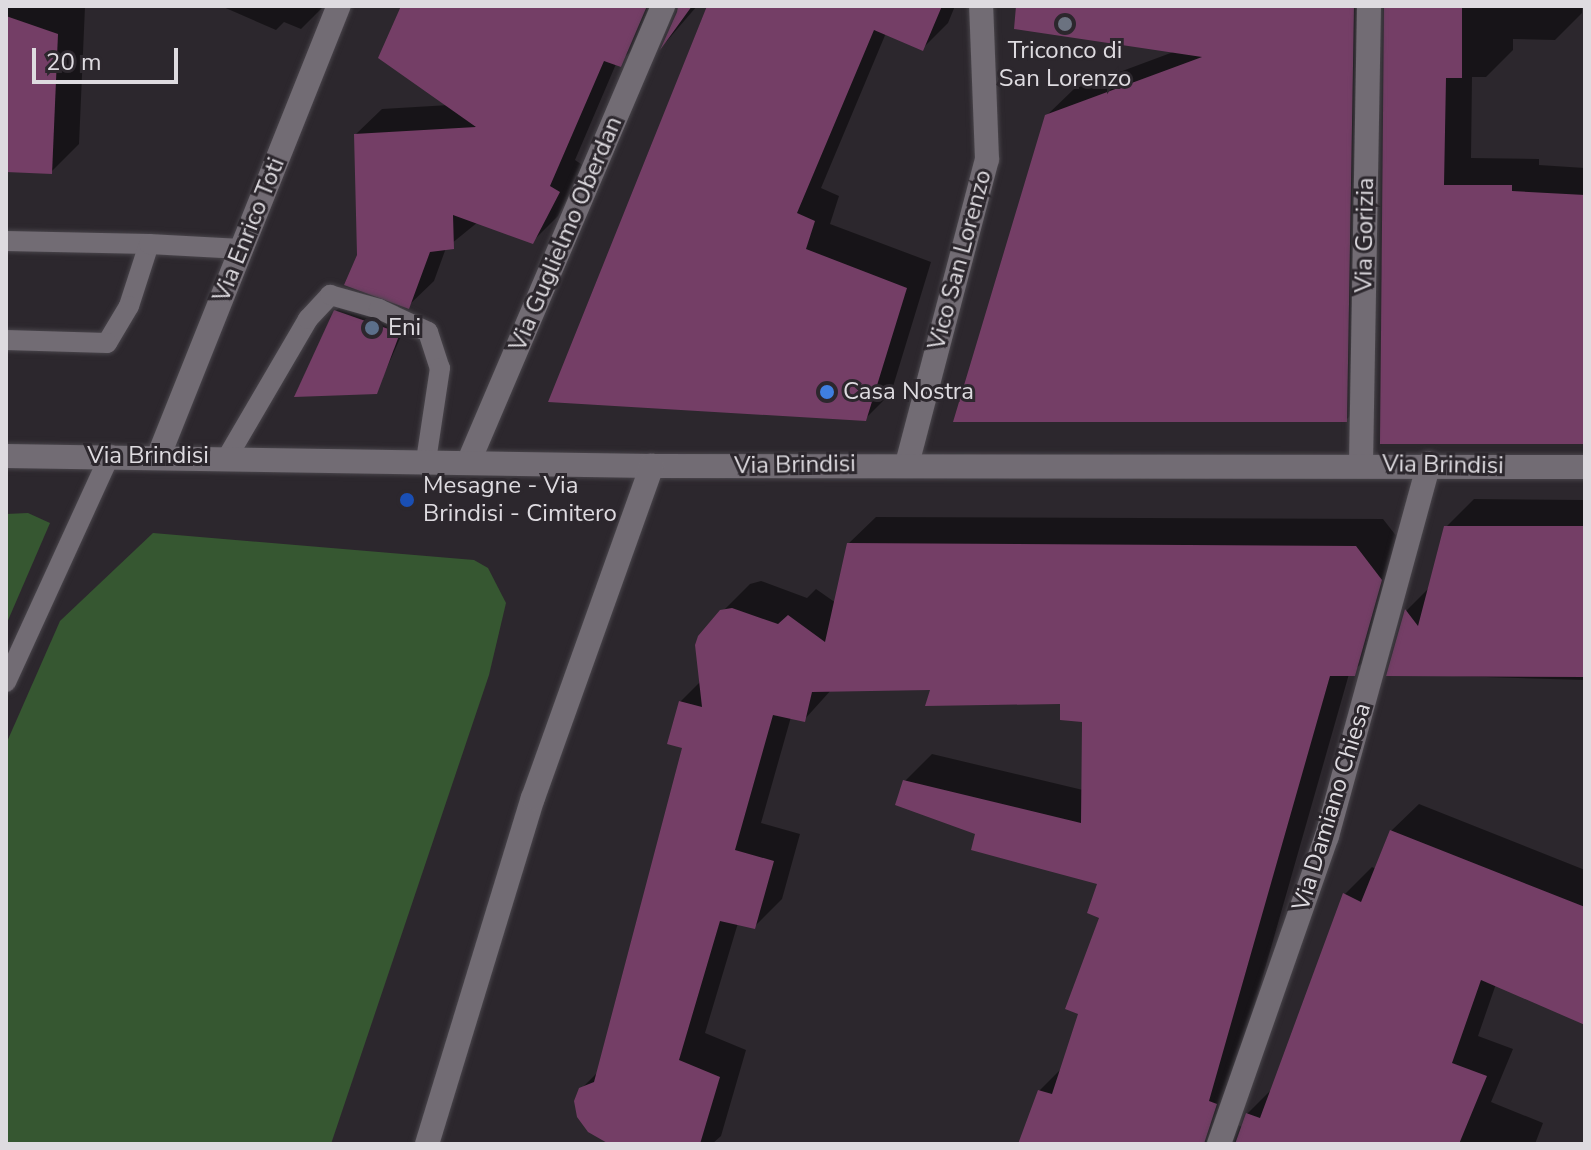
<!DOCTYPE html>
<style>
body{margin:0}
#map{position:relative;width:1591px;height:1150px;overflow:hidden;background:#2c272d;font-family:"Nunito Sans",sans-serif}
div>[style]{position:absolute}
.green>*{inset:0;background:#365731}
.shadow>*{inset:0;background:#0007}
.building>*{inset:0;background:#743e66}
.roads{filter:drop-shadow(0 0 2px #49454b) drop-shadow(0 0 2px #49454b)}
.lane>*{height:20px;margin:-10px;padding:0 10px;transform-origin:10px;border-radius:10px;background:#726c74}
.street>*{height:24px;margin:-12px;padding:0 12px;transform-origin:12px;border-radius:12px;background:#726c74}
.secondary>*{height:24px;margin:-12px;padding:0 12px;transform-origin:12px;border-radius:12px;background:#726c74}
.dots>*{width:22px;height:22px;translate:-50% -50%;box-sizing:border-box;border:4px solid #2c272d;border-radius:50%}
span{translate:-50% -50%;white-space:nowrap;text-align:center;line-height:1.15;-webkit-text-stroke:6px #2c272d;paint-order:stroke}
.poi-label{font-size:24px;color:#dedbe0}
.left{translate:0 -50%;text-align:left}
.street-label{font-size:24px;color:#dedbe0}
.frame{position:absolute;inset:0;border:8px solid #dedbe0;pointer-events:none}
.scale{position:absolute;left:32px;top:48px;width:146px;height:36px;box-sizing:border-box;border:4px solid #dedbe0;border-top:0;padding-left:10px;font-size:24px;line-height:28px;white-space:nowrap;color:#dedbe0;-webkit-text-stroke:6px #2c272d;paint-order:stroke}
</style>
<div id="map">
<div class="green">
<i style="clip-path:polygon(28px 513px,50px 523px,6px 625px,6px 514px)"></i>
<i style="clip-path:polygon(153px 533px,474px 560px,488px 568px,506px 603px,489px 675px,331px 1144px,6px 1144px,6px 744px,60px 621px)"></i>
</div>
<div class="shadow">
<i style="clip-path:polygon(6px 6px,85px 7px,79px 144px,51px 172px,6px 170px)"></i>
<i style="clip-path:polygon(221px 6px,324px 6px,301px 29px,284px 22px,276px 30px)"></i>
<i style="clip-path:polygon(403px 6px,660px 6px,646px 39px,616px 64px,575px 160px,584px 166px,558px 216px,532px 242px,478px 222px,446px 248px,434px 281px,408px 306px,359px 255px,356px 134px,382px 109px,449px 105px)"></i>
<i style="clip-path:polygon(680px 6px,697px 6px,666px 42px)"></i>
<i style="clip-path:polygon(705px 6px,955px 6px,948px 23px,922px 49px,886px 33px,821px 188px,839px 196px,830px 224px,931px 262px,891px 393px,865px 419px)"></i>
<i style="clip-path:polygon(1024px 6px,1380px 6px,1373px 393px,1346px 420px,1046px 116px,1074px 89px,1176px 51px)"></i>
<i style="clip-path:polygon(1386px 6px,1582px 6px,1582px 13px,1555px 40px,1513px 39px,1513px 50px,1486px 77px,1472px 77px,1471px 158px,1539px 159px,1539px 165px,1585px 168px,1585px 442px,1382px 442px)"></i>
<i style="clip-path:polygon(343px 303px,406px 325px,376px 392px,336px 311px)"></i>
<i style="clip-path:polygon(1474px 499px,1585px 500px,1585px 680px,1389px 674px,1407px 610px,1431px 586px,1446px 527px)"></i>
<i style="clip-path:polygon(876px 517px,1383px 519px,1408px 551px,1382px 647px,1349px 674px,1235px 1074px,1231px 1120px,1243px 1128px,1247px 1114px,1272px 1089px,1345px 894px,1372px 867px,1376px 869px,1391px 831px,1419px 804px,1585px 870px,1585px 1023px,1496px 984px,1478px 1036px,1513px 1049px,1491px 1102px,1543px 1123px,1535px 1144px,1020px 1144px,1039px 1091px,1062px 1068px,1080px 1013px,1101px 916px,1100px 883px,977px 833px,905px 781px,932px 754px,1083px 790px,1084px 720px,1062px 702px,932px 688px,832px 689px,804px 720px,791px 717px,761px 823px,800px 834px,782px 899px,755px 926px,738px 923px,705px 1033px,746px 1050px,721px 1136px,712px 1144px,621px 1144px,581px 1089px,599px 1071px,684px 747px,680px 702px,701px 681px,722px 612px,750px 584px,761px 581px,807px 598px,816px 589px,836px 603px,848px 544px)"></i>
</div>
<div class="building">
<i style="clip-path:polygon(401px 6px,647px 6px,621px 67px,604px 61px,550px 186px,560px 192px,533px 244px,453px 215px,454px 249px,430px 252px,409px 309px,344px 285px,357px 255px,354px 134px,476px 127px,378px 58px)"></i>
<i style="clip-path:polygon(678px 6px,692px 6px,660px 50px,677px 12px)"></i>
<i style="clip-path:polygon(707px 6px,942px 6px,923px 51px,874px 30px,797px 213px,815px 221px,806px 249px,907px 288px,866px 421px,548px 402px)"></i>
<i style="clip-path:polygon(1016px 6px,1354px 6px,1347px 422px,953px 422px,1045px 115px,1202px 57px,1014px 29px)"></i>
<i style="clip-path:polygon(1384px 6px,1462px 6px,1462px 78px,1446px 78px,1444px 185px,1512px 185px,1512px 191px,1585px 195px,1585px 444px,1380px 444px)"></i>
<i style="clip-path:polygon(6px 16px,58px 34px,52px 174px,6px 172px)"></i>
<i style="clip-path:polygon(334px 310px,400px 333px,377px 394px,294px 397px)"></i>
<i style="clip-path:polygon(1444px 526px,1585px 526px,1585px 677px,1386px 676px,1405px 609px,1418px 626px)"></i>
<i style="clip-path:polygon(847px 543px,1356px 546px,1382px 580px,1355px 676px,1330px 676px,1209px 1101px,1217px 1104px,1204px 1144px,1018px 1144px,1038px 1090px,1052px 1094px,1078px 1014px,1065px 1009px,1099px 918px,1087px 913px,1097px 884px,971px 850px,975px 834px,895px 805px,903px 780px,1081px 823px,1082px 722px,1060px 720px,1060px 704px,925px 706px,930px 690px,812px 692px,805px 722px,773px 715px,735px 850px,774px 861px,755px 929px,720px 921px,679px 1060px,720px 1077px,700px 1144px,609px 1144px,588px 1132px,577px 1117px,574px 1101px,579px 1088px,594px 1082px,682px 748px,667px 744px,679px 701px,702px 707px,695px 645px,698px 636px,720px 610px,732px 608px,778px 624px,788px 615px,825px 642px)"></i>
<i style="clip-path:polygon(1390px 830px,1585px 907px,1585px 1025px,1481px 980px,1452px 1063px,1487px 1076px,1459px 1144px,1235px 1144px,1246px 1113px,1260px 1118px,1343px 893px,1361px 902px)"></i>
</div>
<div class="roads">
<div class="lane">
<i style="left:6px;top:241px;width:143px;rotate:1.2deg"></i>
<i style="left:149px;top:244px;width:65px;rotate:107.9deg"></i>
<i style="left:129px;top:306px;width:43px;rotate:120.7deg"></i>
<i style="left:107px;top:343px;width:101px;rotate:-178.3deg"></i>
<i style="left:149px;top:244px;width:92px;rotate:3.1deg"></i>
<i style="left:228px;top:456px;width:159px;rotate:-59.7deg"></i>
<i style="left:308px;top:319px;width:33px;rotate:-47deg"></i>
<i style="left:330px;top:295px;width:51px;rotate:15.9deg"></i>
<i style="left:379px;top:309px;width:54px;rotate:25.1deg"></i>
<i style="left:428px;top:332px;width:38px;rotate:72deg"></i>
<i style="left:440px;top:368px;width:94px;rotate:98.6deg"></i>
<i style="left:6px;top:682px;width:250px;rotate:-65.4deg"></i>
</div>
<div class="street">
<i style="left:159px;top:455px;width:484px;rotate:-68.2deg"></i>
<i style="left:469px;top:461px;width:495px;rotate:-66.9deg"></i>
<i style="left:907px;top:464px;width:315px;rotate:-75.3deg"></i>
<i style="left:987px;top:159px;width:153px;rotate:-92.2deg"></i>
<i style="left:1361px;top:464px;width:458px;rotate:-89deg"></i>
</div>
<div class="secondary">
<i style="left:6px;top:456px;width:646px;rotate:0.89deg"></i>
<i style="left:652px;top:466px;width:933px;rotate:0.06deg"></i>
<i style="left:427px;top:1144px;width:362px;rotate:-73deg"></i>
<i style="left:533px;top:798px;width:353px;rotate:-70.3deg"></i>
<i style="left:1219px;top:1144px;width:326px;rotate:-70.7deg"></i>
<i style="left:1327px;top:836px;width:386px;rotate:-74.7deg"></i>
</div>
</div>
<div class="dots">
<i style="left:1065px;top:24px;background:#6b7280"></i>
<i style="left:372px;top:328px;background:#5c6f8a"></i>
<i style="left:827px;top:392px;background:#3f7fe0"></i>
<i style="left:407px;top:500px;background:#1a4fb4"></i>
</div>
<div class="poi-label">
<span style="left:1065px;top:65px">Triconco di<br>San Lorenzo</span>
<span class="left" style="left:388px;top:328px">Eni</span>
<span class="left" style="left:843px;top:392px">Casa Nostra</span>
<span class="left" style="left:423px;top:500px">Mesagne - Via<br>Brindisi - Cimitero</span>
</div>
<div class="street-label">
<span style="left:249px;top:230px;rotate:-68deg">Via Enrico Toti</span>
<span style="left:566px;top:234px;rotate:-67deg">Via Guglielmo Oberdan</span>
<span style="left:1365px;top:235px;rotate:-89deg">Via Gorizia</span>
<span style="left:960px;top:260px;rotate:-75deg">Vico San Lorenzo</span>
<span style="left:148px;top:456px">Via Brindisi</span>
<span style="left:795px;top:465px;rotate:-1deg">Via Brindisi</span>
<span style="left:1443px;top:465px;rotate:1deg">Via Brindisi</span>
<span style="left:1332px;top:807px;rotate:-73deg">Via Damiano Chiesa</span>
</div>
<div class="frame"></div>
<div class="scale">20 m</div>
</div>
